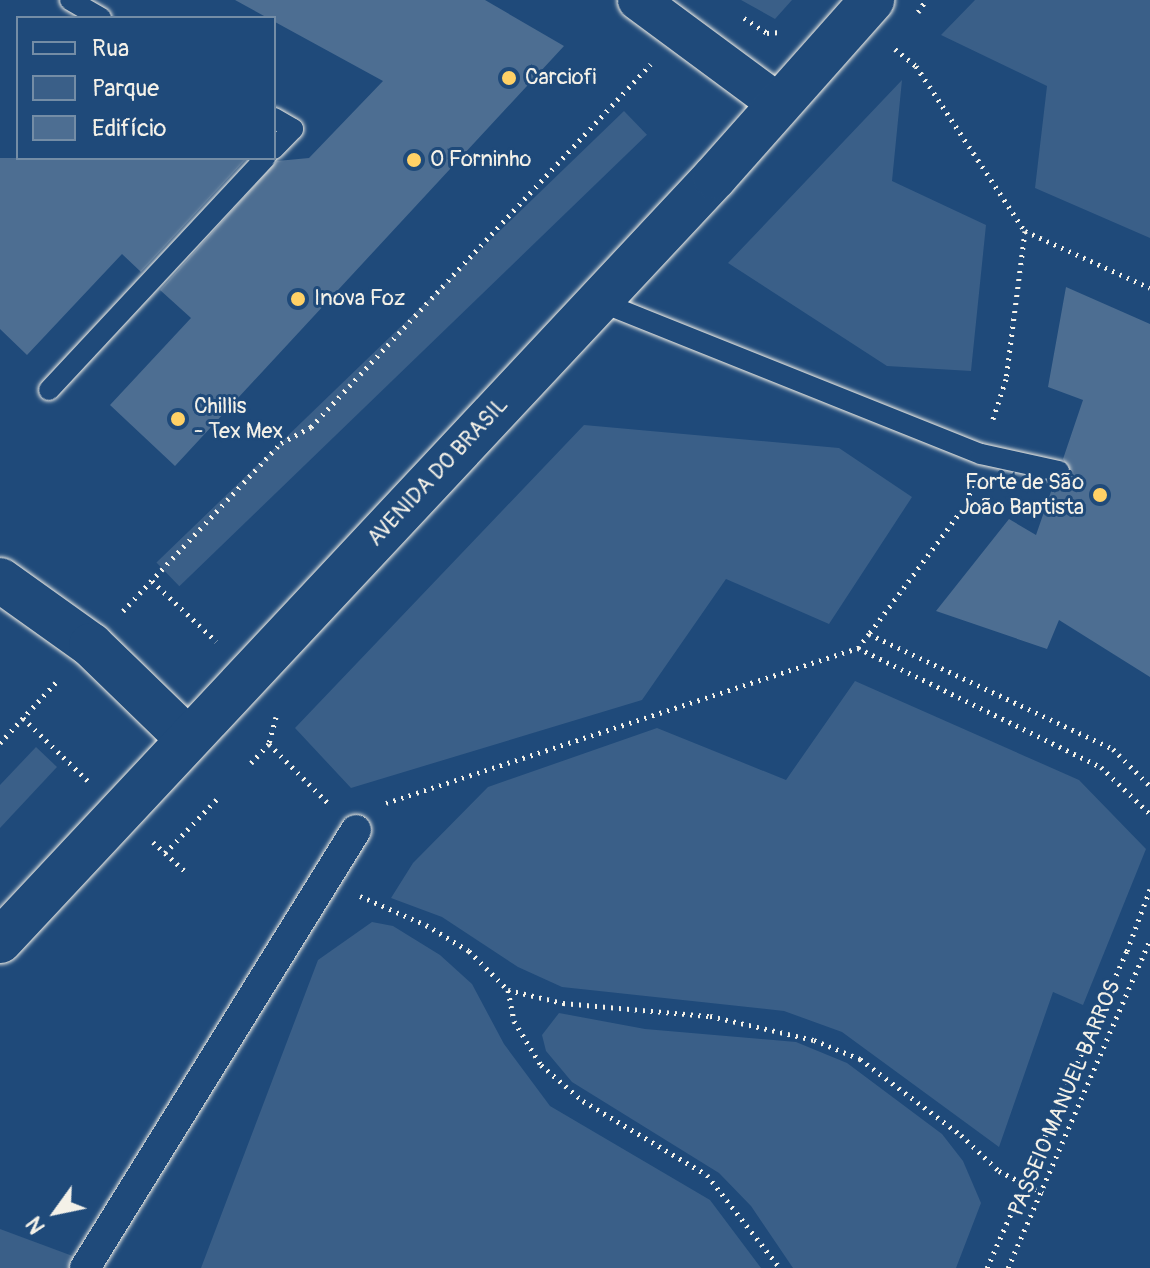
<!DOCTYPE html>
<meta charset="utf-8">
<style>
body{margin:0}
#map{position:relative;width:1150px;height:1268px;overflow:hidden;background:#1f4a7a;font-family:Pangolin,sans-serif}
div>[style]{position:absolute}
.green>*{inset:0;background:#3a5f88;transform-origin:0 0}
.building>*{inset:0;background:#4d6e92}
.path>*{height:5px;margin-top:-2.5px;transform-origin:0;background:repeating-linear-gradient(90deg,#f4f1e8 0 2px,transparent 0 8px)}
.roads{filter:drop-shadow(0 0 2px #f4f1e8) drop-shadow(0 0 2px #f4f1e8)}
.service>*{height:20px;margin:-10px;padding:0 10px;transform-origin:10px;border-radius:10px;background:#1f4a7a}
.pedestrian>*{height:30px;margin:-15px;padding:0 15px;transform-origin:15px;border-radius:15px;background:#1f4a7a}
.minor>*{height:40px;margin:-20px;padding:0 20px;transform-origin:20px;border-radius:20px;background:#1f4a7a}
.tertiary>*{height:44px;margin:-22px;padding:0 22px;transform-origin:22px;border-radius:22px;background:#1f4a7a}
.secondary>*{height:44px;margin:-22px;padding:0 22px;transform-origin:22px;border-radius:22px;background:#1f4a7a}
.dots>*{width:22px;height:22px;translate:-50% -50%;box-sizing:border-box;border:4px solid #1f4a7a;border-radius:50%}
span{translate:-50% -50%;white-space:nowrap;text-align:center;line-height:1.15;-webkit-text-stroke:6px #1f4a7a;paint-order:stroke}
.poi-label{font-size:22px;color:#f4f1e8}
.left{translate:0 -50%;text-align:left}
.right{translate:-100% -50%;text-align:right}
.street-label{font-size:22px;color:#f4f1e8}
.legend{position:absolute;left:16px;top:16px;width:260px;height:144px;box-sizing:border-box;background:#1f4a7a;border:2px solid #748da6;margin:0;padding:10px 14px;list-style:none;font-size:24px;color:#f4f1e8}
.legend li{display:flex;align-items:center;gap:16px;height:40px}
.legend b{width:40px;border:2px solid #748da6}
.north{position:absolute;left:16px;top:1172px;width:80px;height:80px;-webkit-text-stroke:6px #1f4a7a;paint-order:stroke;rotate:237deg;font-size:22px;font-weight:700;line-height:32px;text-align:center;color:#f4f1e8}
.north::after{content:'';display:block;margin:auto;width:28px;height:36px;background:#f4f1e8;clip-path:polygon(50% 0,100% 100%,50% 72%,0 100%)}
</style>
<div id="map">
<div class="green">
<i style="clip-path:polygon(741px 0,792px 0,775px 19px)"></i>
<i style="clip-path:polygon(975px 0,1150px 0,1150px 238px,1035px 188px,1047px 86px,941px 35px)"></i>
<i style="clip-path:polygon(902px 80px,892px 181px,986px 225px,971px 371px,887px 366px,728px 263px)"></i>
<i style="left:624px;top:111px;width:33px;height:650px;rotate:46deg"></i>
<i style="clip-path:polygon(584px 425px,839px 448px,912px 497px,829px 624px,726px 579px,642px 700px,351px 788px,295px 728px)"></i>
<i style="clip-path:polygon(855px 681px,1079px 780px,1146px 849px,1083px 1005px,1053px 992px,999px 1147px,842px 1032px,784px 1011px,562px 987px,518px 967px,442px 917px,391px 898px,413px 863px,488px 787px,657px 728px,786px 780px)"></i>
<i style="clip-path:polygon(36px 747px,57px 767px,0 828px,0 785px)"></i>
<i style="clip-path:polygon(372px 922px,393px 926px,440px 955px,472px 984px,504px 1044px,550px 1106px,710px 1200px,761px 1268px,201px 1268px,318px 960px)"></i>
<i style="clip-path:polygon(559px 1013px,645px 1029px,796px 1042px,847px 1063px,942px 1134px,963px 1161px,981px 1203px,956px 1268px,793px 1268px,751px 1206px,719px 1173px,572px 1082px,546px 1051px,542px 1035px)"></i>
<i style="clip-path:polygon(0 1229px,78px 1258px,74px 1268px,0 1268px)"></i>
</div>
<div class="building">
<i style="clip-path:polygon(235px 0,485px 0,564px 46px,175px 466px,110px 405px,191px 318px,160px 290px,277px 161px,309px 158px,383px 81px)"></i>
<i style="clip-path:polygon(0 158px,247px 158px,141px 272px,122px 254px,27px 355px,0 329px)"></i>
<i style="clip-path:polygon(1066px 287px,1150px 324px,1150px 677px,1059px 620px,1047px 649px,936px 611px,1009px 519px,1036px 535px,1054px 483px,1071px 474px,1063px 459px,1083px 400px,1048px 387px)"></i>
</div>
<div class="path">
<i style="left:918px;top:12px;width:14px;rotate:-56deg"></i>
<i style="left:744px;top:18px;width:27px;rotate:33deg"></i>
<i style="left:767px;top:33px;width:14px;rotate:-4deg"></i>
<i style="left:895px;top:49px;width:27px;rotate:39deg"></i>
<i style="left:916px;top:66px;width:198px;rotate:56.6deg"></i>
<i style="left:1025px;top:231px;width:149px;rotate:97.3deg"></i>
<i style="left:1006px;top:379px;width:45px;rotate:108deg"></i>
<i style="left:1025px;top:231px;width:137px;rotate:24.5deg"></i>
<i style="left:972px;top:485px;width:19px;rotate:106deg"></i>
<i style="left:967px;top:503px;width:164px;rotate:126.8deg"></i>
<i style="left:869px;top:634px;width:270px;rotate:25.2deg"></i>
<i style="left:1113px;top:749px;width:52px;rotate:45deg"></i>
<i style="left:152px;top:581px;width:88px;rotate:43.2deg"></i>
<i style="left:123px;top:611px;width:231px;rotate:-46.8deg"></i>
<i style="left:281px;top:443px;width:34px;rotate:-28deg"></i>
<i style="left:311px;top:427px;width:497px;rotate:-46.9deg"></i>
<i style="left:858px;top:648px;width:18px;rotate:-52deg"></i>
<i style="left:276px;top:717px;width:28px;rotate:105deg"></i>
<i style="left:269px;top:744px;width:86px;rotate:45deg"></i>
<i style="left:23px;top:718px;width:91px;rotate:44.1deg"></i>
<i style="left:0;top:743px;width:87px;rotate:-47.3deg"></i>
<i style="left:251px;top:763px;width:26px;rotate:-47deg"></i>
<i style="left:386px;top:803px;width:497px;rotate:-18.2deg"></i>
<i style="left:858px;top:648px;width:271px;rotate:26.1deg"></i>
<i style="left:1101px;top:767px;width:68px;rotate:43.8deg"></i>
<i style="left:153px;top:842px;width:47px;rotate:42.4deg"></i>
<i style="left:165px;top:853px;width:75px;rotate:-46.1deg"></i>
<i style="left:360px;top:896px;width:72px;rotate:23.7deg"></i>
<i style="left:426px;top:925px;width:50px;rotate:31.2deg"></i>
<i style="left:469px;top:951px;width:55px;rotate:45deg"></i>
<i style="left:508px;top:990px;width:32px;rotate:79deg"></i>
<i style="left:514px;top:1021px;width:52px;rotate:58.5deg"></i>
<i style="left:541px;top:1065px;width:55px;rotate:40.6deg"></i>
<i style="left:583px;top:1101px;width:144px;rotate:30.8deg"></i>
<i style="left:707px;top:1175px;width:118px;rotate:51.9deg"></i>
<i style="left:508px;top:990px;width:57px;rotate:13.3deg"></i>
<i style="left:563px;top:1003px;width:148px;rotate:5.1deg"></i>
<i style="left:710px;top:1016px;width:107px;rotate:13deg"></i>
<i style="left:814px;top:1040px;width:50px;rotate:22.4deg"></i>
<i style="left:860px;top:1059px;width:126px;rotate:37deg"></i>
<i style="left:961px;top:1135px;width:52px;rotate:43.5deg"></i>
<i style="left:999px;top:1171px;width:49px;rotate:26.6deg"></i>
<i style="left:987px;top:1268px;width:347px;rotate:-66.2deg"></i>
<i style="left:1127px;top:951px;width:66px;rotate:-69.6deg"></i>
<i style="left:1008px;top:1268px;width:357px;rotate:-66.6deg"></i>
</div>
<div class="roads">
<div class="service">
<i style="left:70px;top:0;width:36px;rotate:30deg"></i>
<i style="left:274px;top:118px;width:22px;rotate:30deg"></i>
<i style="left:293px;top:129px;width:28px;rotate:134deg"></i>
<i style="left:598px;top:301px;width:412px;rotate:21.8deg"></i>
<i style="left:981px;top:454px;width:80px;rotate:12.3deg"></i>
<i style="left:49px;top:390px;width:317px;rotate:-47deg"></i>
</div>
<div class="pedestrian">
<i style="left:85px;top:1268px;width:515px;rotate:-58.25deg"></i>
</div>
<div class="minor">
<i style="left:638px;top:0;width:177px;rotate:36.5deg"></i>
</div>
<div class="tertiary">
<i style="left:0;top:580px;width:112px;rotate:35.5deg"></i>
<i style="left:91px;top:645px;width:135px;rotate:44.1deg"></i>
</div>
<div class="secondary">
<i style="left:0;top:941px;width:1046px;rotate:-46.9deg"></i>
<i style="left:715px;top:177px;width:237px;rotate:-48.4deg"></i>
</div>
</div>
<div class="dots">
<i style="left:509px;top:78px;background:#ffd166"></i>
<i style="left:414px;top:160px;background:#ffd166"></i>
<i style="left:298px;top:299px;background:#ffd166"></i>
<i style="left:178px;top:419px;background:#ffd166"></i>
<i style="left:1100px;top:495px;background:#ffd166"></i>
</div>
<div class="poi-label">
<span class="left" style="left:525px;top:78px">Carciofi</span>
<span class="left" style="left:430px;top:160px">O Forninho</span>
<span class="left" style="left:314px;top:299px">Inova Foz</span>
<span class="left" style="left:194px;top:419px">Chillis<br>- Tex Mex</span>
<span class="right" style="left:1084px;top:495px">Forte de São<br>João Baptista</span>
</div>
<div class="street-label">
<span style="left:438px;top:472px;rotate:-47deg">AVENIDA DO BRASIL</span>
<span style="left:1065px;top:1098px;rotate:-67deg">PASSEIO MANUEL BARROS</span>
</div>
<ul class="legend">
<li><b style="height:10px;background:#1f4a7a"></b>Rua</li>
<li><b style="height:22px;background:#3a5f88"></b>Parque</li>
<li><b style="height:22px;background:#4d6e92"></b>Edifício</li>
</ul>
<div class="north">N</div>
</div>
